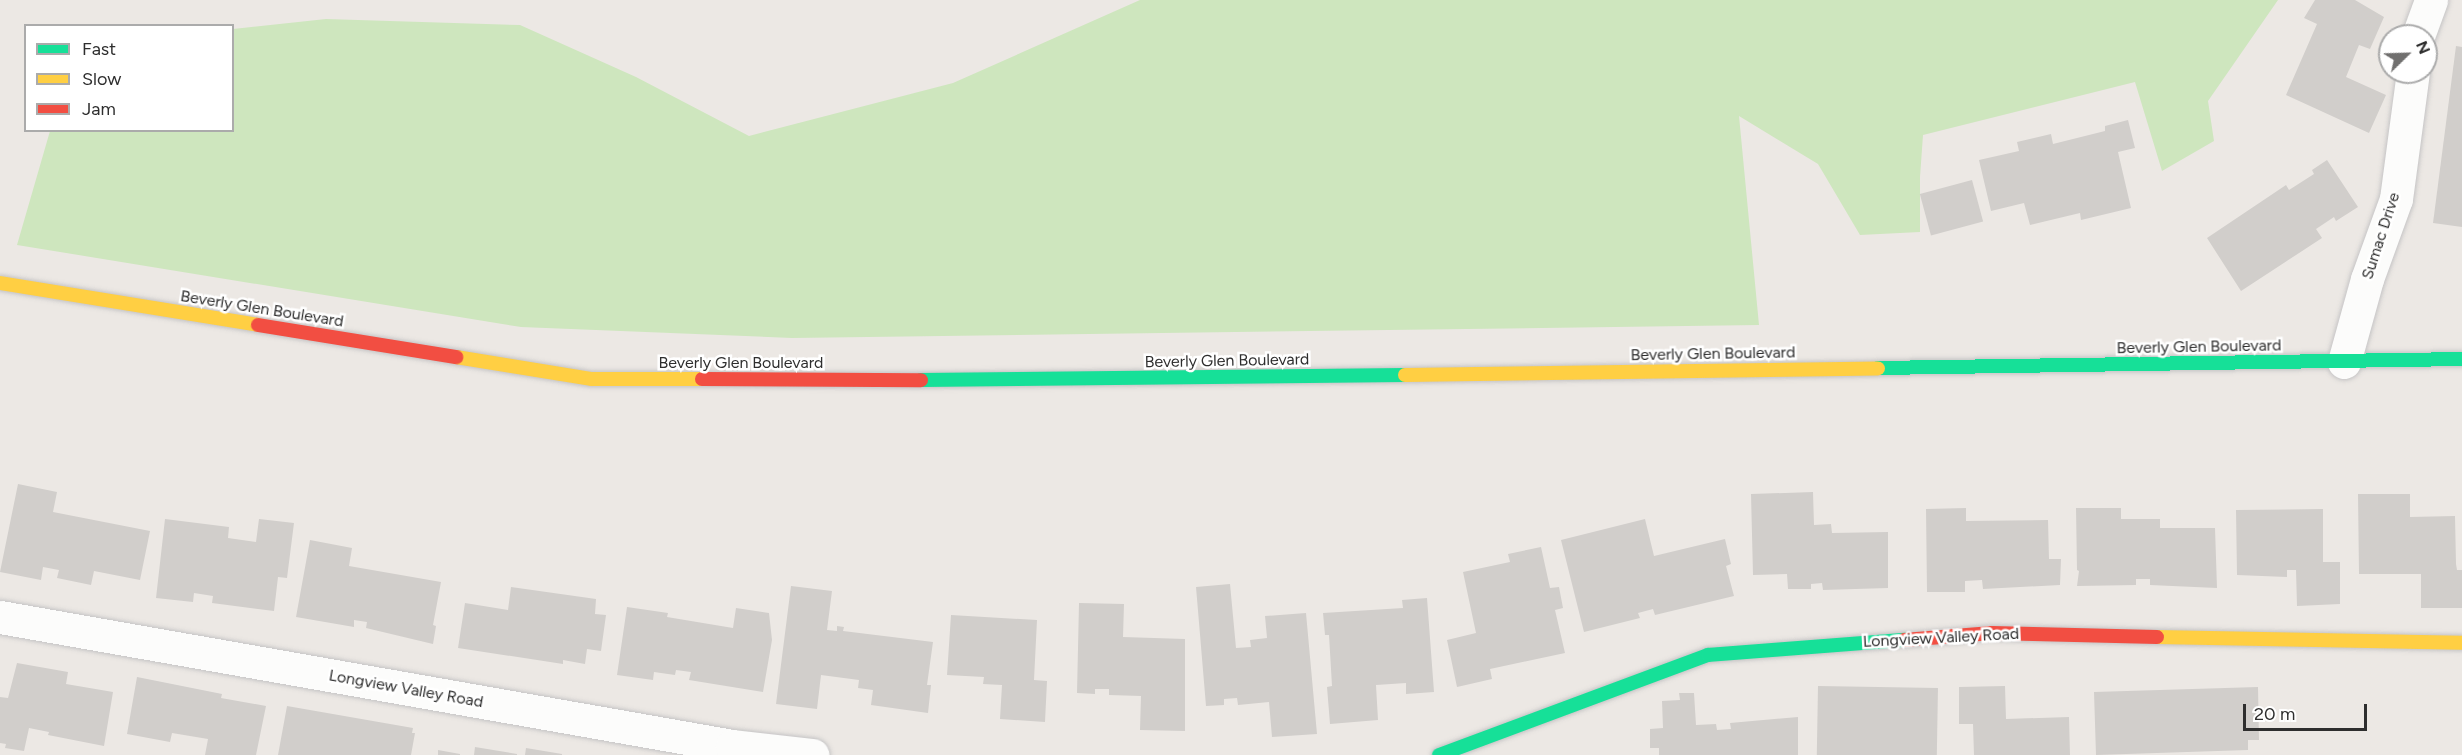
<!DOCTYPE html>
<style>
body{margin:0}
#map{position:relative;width:2462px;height:755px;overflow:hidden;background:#ece8e4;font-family:Figtree,sans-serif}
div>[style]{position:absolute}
.green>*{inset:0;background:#cee6be}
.building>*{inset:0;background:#d1cecb;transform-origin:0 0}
.roads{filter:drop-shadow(0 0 2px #c5c4c5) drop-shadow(0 0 2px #c5c4c5)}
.street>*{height:33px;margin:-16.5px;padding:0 16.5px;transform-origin:16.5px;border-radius:16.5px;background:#fcfcfb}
.fast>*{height:14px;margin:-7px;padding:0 7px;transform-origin:7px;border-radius:7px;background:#16e098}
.slow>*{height:14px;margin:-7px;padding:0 7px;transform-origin:7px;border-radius:7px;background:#ffcf43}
.jam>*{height:14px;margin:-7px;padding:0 7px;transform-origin:7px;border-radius:7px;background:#f24e42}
span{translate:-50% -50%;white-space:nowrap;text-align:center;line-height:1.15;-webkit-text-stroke:5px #fff;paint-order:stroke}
.street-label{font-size:16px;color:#2e2e2e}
.legend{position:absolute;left:24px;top:24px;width:210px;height:108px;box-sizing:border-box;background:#fff;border:2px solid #ababab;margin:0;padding:8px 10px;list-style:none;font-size:18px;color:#2e2e2e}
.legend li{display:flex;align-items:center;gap:12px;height:30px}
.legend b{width:30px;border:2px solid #ababab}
.north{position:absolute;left:2378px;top:24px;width:60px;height:60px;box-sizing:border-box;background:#fff;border:2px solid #ababab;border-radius:50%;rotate:67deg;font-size:16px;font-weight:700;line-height:24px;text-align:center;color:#2e2e2e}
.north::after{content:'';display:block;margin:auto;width:21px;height:27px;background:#706f6e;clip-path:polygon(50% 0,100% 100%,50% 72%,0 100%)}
.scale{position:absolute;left:2243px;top:704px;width:124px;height:27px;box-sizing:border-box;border:3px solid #2e2e2e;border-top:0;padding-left:8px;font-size:18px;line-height:21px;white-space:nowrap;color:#2e2e2e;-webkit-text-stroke:4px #fff;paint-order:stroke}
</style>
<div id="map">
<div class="green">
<i style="clip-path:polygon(1140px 0,2278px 0,2208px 101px,2214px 141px,2162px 171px,2135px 82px,1923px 135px,1920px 177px,1920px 232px,1860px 235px,1818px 164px,1739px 116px,1759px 325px,792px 338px,521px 327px,17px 245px,50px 131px,232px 130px,233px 29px,326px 19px,520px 25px,636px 77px,749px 136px,953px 83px)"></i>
</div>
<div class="building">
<i style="clip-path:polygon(2315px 0,2355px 0,2384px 17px,2370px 49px,2359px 45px,2346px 77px,2386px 95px,2369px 133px,2286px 95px,2317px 24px,2304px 18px)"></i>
<i style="clip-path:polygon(2456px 46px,2462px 47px,2462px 227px,2433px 223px)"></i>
<i style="clip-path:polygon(2128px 120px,2135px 148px,2118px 152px,2131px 208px,2081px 220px,2080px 213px,2030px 225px,2024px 203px,1991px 211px,1979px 160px,2019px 151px,2017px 142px,2051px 134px,2053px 144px,2105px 131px,2105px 126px)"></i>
<i style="clip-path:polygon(2327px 160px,2358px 207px,2336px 221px,2334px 217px,2316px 229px,2322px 238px,2241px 291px,2207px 238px,2286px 185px,2289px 190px,2314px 174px,2312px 170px)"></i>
<i style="left:1972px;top:180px;width:43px;height:54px;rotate:75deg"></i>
<i style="clip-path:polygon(18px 484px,57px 492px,53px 512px,150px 531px,140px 580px,94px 571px,91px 585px,57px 578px,59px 570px,43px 567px,41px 580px,0 572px)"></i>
<i style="clip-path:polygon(1813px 492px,1814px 525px,1831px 524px,1832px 533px,1888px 532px,1888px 588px,1823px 590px,1822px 583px,1811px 584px,1811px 589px,1788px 589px,1787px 574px,1753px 575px,1751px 494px)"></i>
<i style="clip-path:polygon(2358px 494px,2410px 494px,2410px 517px,2455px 516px,2456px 564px,2457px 570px,2462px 570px,2462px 608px,2421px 608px,2421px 574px,2359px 574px)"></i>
<i style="clip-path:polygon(1966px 508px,1966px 521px,2048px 520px,2049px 559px,2061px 559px,2060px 585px,1983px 589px,1982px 580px,1965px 581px,1965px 592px,1927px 592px,1926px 509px)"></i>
<i style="clip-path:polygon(2076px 508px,2121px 508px,2121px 519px,2160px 519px,2160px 528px,2215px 528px,2217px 588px,2150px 585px,2150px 579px,2136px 579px,2136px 585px,2077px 586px,2079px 571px,2077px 570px)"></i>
<i style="clip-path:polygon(2323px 509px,2323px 562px,2340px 562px,2340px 604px,2297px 606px,2296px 570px,2287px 570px,2287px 577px,2237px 575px,2236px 510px)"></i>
<i style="clip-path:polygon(165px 519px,229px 527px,228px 538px,256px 542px,259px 519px,294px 523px,287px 578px,278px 577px,274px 611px,212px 603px,213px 596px,194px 593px,193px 602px,156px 598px)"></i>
<i style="clip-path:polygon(1645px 519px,1654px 556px,1725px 539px,1731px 564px,1726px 566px,1734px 596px,1655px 615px,1653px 609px,1638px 613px,1640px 618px,1584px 632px,1561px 540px)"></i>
<i style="clip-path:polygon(310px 540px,352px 548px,349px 566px,441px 582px,433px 625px,436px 626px,433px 644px,366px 628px,367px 622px,354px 620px,354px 627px,296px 617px)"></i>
<i style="clip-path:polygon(1541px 547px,1550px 588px,1559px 587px,1563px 608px,1555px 610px,1565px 653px,1490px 669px,1492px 679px,1457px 687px,1447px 640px,1476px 633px,1463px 572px,1510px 562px,1508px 554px)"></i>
<i style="clip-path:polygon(1230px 584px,1236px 648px,1251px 647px,1250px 640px,1267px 638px,1265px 616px,1306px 613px,1317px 734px,1272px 737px,1269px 702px,1238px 705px,1237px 698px,1224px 699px,1224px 705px,1206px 706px,1196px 587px)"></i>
<i style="clip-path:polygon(791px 586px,832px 591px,827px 630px,837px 631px,837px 626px,844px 627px,843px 631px,933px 642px,927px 685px,931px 685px,928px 713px,871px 705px,873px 690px,858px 688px,859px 680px,821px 675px,817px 709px,776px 704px)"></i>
<i style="clip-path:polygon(511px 587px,596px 599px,595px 614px,606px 615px,601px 651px,587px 649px,585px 664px,563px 660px,563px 664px,458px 648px,465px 603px,508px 610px)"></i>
<i style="clip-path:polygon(1427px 598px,1434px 692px,1406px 694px,1406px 683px,1376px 685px,1378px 720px,1330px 724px,1327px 687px,1332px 686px,1329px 635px,1325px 635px,1323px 613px,1403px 608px,1402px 600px)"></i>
<i style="clip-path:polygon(1079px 603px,1124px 604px,1123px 637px,1185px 639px,1185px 731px,1140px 730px,1141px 696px,1109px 695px,1109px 689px,1095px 689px,1095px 694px,1077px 693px)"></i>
<i style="clip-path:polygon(627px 607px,668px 613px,667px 617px,733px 628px,736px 608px,769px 613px,772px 640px,763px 692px,689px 680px,691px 672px,676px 670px,675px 675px,654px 672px,653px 680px,617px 675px)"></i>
<i style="clip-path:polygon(951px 615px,1037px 620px,1034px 680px,1047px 681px,1045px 722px,1000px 719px,1002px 685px,983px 684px,984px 677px,947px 675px)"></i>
<i style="clip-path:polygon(17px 663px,68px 672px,66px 684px,113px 692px,104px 746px,48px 735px,49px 732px,29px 728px,24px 751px,5px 748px,6px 744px,0 743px,0 697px,8px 698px)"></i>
<i style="clip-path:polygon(137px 677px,222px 694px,221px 698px,266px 706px,256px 755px,205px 755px,208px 739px,172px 733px,170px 742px,127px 734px)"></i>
<i style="left:1818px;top:686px;width:120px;height:69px;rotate:1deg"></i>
<i style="clip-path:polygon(2005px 686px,2006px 719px,2069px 717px,2070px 755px,1974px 755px,1973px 724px,1959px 724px,1959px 687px)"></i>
<i style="clip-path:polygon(2258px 687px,2259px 740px,2248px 740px,2248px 750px,2096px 755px,2094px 692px)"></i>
<i style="clip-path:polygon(1679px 693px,1694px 693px,1696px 725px,1716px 724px,1717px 730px,1731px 729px,1730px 723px,1798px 717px,1798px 755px,1659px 755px,1659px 748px,1650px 748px,1650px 729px,1663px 728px,1662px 701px,1680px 700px)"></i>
<i style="clip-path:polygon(287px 706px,413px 728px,412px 733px,415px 733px,411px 755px,278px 755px)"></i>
<i style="clip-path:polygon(475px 747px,517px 754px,517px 755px,474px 755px)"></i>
<i style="clip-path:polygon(526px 748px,562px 754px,562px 755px,525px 755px)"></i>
<i style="clip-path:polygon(438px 750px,460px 754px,460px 755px,438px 755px)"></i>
</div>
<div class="roads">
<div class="street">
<i style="left:2418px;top:36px;width:38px;rotate:-70deg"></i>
<i style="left:2344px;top:362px;width:86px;rotate:-74.5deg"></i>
<i style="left:2367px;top:279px;width:85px;rotate:-70.1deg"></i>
<i style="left:2396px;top:199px;width:128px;rotate:-82.4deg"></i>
<i style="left:0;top:617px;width:743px;rotate:9.99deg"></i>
<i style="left:732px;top:746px;width:81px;rotate:6.4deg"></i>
</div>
<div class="fast">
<i style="left:1878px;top:368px;width:584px;rotate:-0.88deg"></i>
<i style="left:921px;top:380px;width:484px;rotate:-0.6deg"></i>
<i style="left:1439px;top:755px;width:287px;rotate:-20.4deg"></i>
<i style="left:1708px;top:655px;width:197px;rotate:-4.4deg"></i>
</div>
<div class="slow">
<i style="left:0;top:283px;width:261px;rotate:9.2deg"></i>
<i style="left:456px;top:357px;width:138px;rotate:9.2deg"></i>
<i style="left:592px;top:379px;width:110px"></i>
<i style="left:1405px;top:375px;width:473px;rotate:-0.8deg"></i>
<i style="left:2157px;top:637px;width:305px;rotate:1.1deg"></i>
</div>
<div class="jam">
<i style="left:258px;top:325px;width:201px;rotate:9.2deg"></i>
<i style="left:702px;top:379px;width:219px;rotate:0.3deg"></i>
<i style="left:1904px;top:640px;width:88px;rotate:-4.5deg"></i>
<i style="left:1992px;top:633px;width:165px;rotate:1.4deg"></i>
</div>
</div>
<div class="street-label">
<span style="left:2381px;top:236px;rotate:-72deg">Sumac Drive</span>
<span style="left:262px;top:309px;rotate:9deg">Beverly Glen Boulevard</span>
<span style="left:2199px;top:347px;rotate:-1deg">Beverly Glen Boulevard</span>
<span style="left:1713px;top:354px;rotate:-1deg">Beverly Glen Boulevard</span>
<span style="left:1227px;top:361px;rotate:-1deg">Beverly Glen Boulevard</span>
<span style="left:741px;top:363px">Beverly Glen Boulevard</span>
<span style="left:1941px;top:638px;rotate:-3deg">Longview Valley Road</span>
<span style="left:406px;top:689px;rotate:10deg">Longview Valley Road</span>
</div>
<ul class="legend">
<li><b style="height:8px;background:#16e098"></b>Fast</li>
<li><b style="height:8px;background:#ffcf43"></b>Slow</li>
<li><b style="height:8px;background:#f24e42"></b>Jam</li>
</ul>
<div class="north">N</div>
<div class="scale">20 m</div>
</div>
